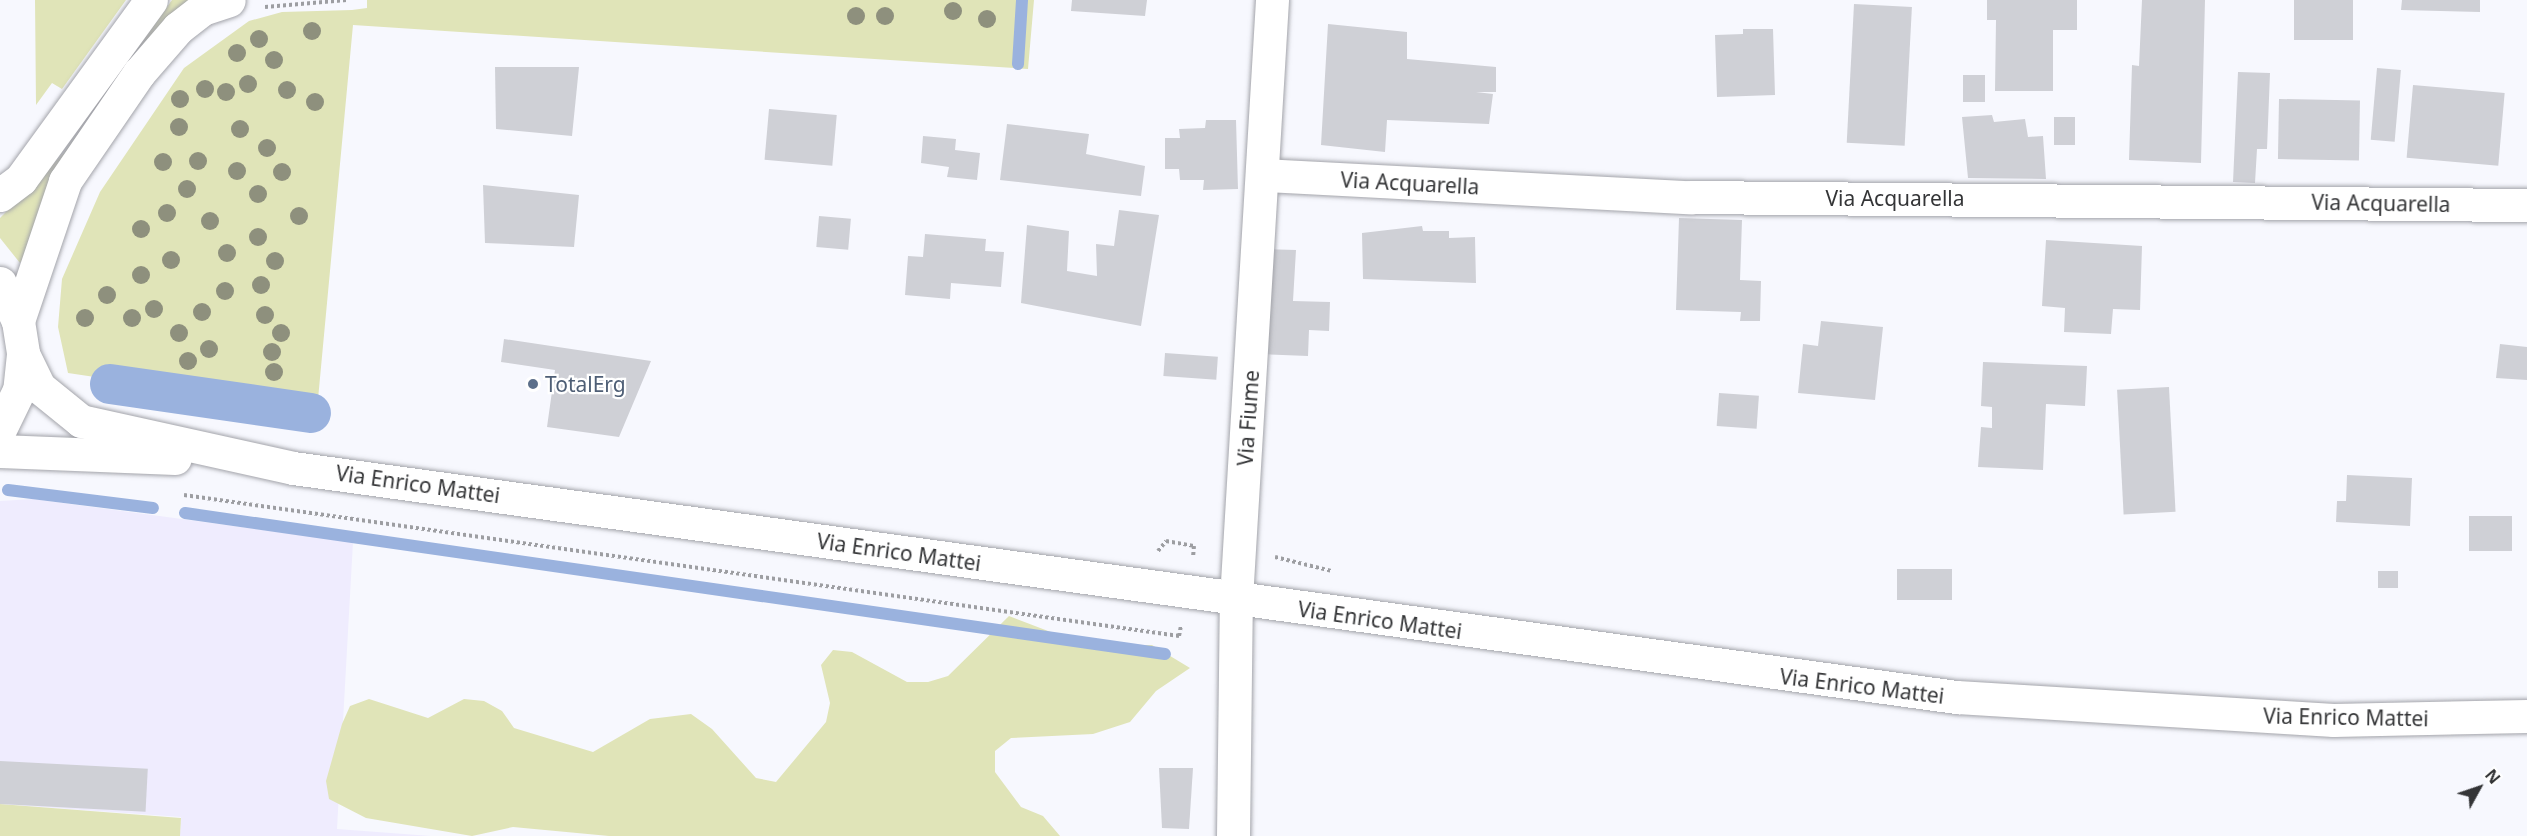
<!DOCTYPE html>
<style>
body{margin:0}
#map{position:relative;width:2527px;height:836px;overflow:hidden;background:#f7f8fe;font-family:"Noto Sans",sans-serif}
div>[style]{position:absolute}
.industrial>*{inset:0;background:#efecfe}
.green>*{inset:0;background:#e0e4b8}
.stream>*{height:12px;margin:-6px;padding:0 6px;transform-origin:6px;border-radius:6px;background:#9ab2de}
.canal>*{height:40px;margin:-20px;padding:0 20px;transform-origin:20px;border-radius:20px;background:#9ab2de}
.building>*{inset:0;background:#cfd0d6;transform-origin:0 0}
.path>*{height:4px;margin-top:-2px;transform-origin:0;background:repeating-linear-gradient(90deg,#9d9ea2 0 3px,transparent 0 6px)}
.roads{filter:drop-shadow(0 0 2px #a3a4aa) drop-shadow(0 0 2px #a3a4aa)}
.minor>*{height:33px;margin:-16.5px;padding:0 16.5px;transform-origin:16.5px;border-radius:16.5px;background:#fff}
.major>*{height:33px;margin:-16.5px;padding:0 16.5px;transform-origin:16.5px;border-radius:16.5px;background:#fff}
.trees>*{width:18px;height:18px;margin:-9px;border-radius:50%;background:#8e907d}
.dots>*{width:16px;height:16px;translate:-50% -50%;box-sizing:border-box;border:3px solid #fff;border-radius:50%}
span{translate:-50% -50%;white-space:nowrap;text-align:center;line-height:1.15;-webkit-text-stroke:4.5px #fff;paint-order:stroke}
.street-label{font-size:21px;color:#343537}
.service-label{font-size:21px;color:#4e5e75}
.left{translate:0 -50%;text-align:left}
.north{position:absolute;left:2449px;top:758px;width:60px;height:60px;-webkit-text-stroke:4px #fff;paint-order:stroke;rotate:50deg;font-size:16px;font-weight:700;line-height:24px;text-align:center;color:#343537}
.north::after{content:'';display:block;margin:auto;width:21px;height:27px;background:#343537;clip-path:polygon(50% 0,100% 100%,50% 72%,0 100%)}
</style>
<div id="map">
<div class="industrial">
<i style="clip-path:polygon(33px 499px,353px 542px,337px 829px,431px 836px,180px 836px,181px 817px,0 804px,0 501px)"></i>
</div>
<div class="green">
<i style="clip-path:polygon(35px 0,126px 0,62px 89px,52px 83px,36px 105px)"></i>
<i style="clip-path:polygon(172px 0,193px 0,20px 263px,0 238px,0 218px,64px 153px)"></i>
<i style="clip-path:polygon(367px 0,1034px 0,1028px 69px,353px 25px,317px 410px,68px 373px,58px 327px,62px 279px,100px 192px,184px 68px,249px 21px,282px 12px,352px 10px,367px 8px)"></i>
<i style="clip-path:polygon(1009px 616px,1069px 639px,1110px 646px,1152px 645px,1190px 668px,1156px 691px,1130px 722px,1093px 734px,1011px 738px,995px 751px,995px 772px,1021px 807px,1043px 816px,1060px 836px,609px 836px,513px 827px,472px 836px,366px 818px,329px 799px,326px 781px,342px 724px,350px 706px,369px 699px,428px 718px,464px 699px,484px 701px,502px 711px,514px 728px,593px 752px,650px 719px,691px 714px,712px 729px,756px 778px,776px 782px,826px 722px,830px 703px,821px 665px,833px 650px,852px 652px,907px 682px,928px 682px,948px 676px)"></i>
<i style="clip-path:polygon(0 804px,181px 818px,180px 836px,0 836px)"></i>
</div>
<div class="stream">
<i style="left:1018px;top:64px;width:64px;rotate:-86.4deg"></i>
<i style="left:8px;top:490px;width:146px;rotate:7.1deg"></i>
<i style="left:185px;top:513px;width:990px;rotate:8.19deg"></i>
</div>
<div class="canal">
<i style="left:110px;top:384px;width:203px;rotate:8.2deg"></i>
</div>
<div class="building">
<i style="clip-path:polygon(1072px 0,1147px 0,1145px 16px,1071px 11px)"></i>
<i style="clip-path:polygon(1987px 0,2077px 0,2077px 30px,2053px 30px,2053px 91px,1995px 91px,1996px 20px,1987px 20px)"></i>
<i style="clip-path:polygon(2142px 0,2205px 0,2201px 163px,2129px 160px,2132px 65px,2139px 66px)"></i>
<i style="left:2294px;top:0;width:59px;height:40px"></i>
<i style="clip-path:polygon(2402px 0,2480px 0,2480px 12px,2401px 10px)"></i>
<i style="left:1854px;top:4px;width:58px;height:139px;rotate:3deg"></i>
<i style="clip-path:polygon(1328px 24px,1407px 32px,1407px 59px,1496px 67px,1496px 92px,1476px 92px,1493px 94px,1489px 124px,1387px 120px,1385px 152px,1321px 145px)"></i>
<i style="clip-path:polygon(1743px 29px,1773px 29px,1775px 95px,1717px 97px,1715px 35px,1743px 34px)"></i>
<i style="clip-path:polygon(495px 67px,579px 67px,572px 136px,496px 129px)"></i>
<i style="left:2377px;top:68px;width:24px;height:72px;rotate:5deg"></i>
<i style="clip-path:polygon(2238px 72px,2270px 73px,2267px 149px,2257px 149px,2255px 183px,2233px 182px)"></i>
<i style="left:1985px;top:75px;width:27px;height:22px;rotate:90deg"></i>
<i style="left:2413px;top:85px;width:92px;height:73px;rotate:5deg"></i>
<i style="left:2279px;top:99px;width:81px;height:60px;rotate:1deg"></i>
<i style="left:769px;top:109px;width:68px;height:51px;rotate:5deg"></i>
<i style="clip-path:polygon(1992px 115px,1994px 122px,2025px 119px,2028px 137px,2043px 136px,2046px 179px,1968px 178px,1962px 117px)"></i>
<i style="left:2054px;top:117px;width:21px;height:28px"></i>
<i style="clip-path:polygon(1206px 120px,1236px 120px,1238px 189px,1203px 190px,1204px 180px,1180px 180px,1179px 169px,1165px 169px,1165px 138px,1180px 138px,1179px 129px,1205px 128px)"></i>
<i style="clip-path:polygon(1007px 124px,1089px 134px,1086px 154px,1145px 166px,1141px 196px,1000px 180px)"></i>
<i style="clip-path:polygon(923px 136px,956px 139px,955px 150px,980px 153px,977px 180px,947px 177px,949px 167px,921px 163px)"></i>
<i style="clip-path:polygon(483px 185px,579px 195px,574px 247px,485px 243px)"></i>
<i style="clip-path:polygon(1119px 210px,1159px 215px,1141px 326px,1021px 303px,1027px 225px,1069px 231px,1067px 271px,1097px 276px,1096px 244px,1114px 246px)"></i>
<i style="left:819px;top:216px;width:32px;height:31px;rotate:5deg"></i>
<i style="clip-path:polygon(1679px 218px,1742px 220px,1740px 280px,1761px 281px,1760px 321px,1740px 321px,1741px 312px,1676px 310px)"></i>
<i style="clip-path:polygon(1422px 226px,1423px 231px,1449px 231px,1449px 238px,1475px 237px,1476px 283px,1363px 279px,1362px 233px)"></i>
<i style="clip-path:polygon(925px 234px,986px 239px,985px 251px,1004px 252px,1001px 287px,951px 283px,950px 299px,905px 295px,908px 256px,923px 257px)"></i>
<i style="clip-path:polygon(2046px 240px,2142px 246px,2140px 310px,2113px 309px,2111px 334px,2064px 332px,2065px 308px,2042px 306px)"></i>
<i style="clip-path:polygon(1261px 249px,1296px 250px,1293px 301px,1330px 302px,1329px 331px,1309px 330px,1308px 356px,1256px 354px)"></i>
<i style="clip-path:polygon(1821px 321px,1883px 327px,1875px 400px,1798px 393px,1803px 344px,1818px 346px)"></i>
<i style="clip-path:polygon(504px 339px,651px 361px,619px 437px,547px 427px,555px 370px,501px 362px)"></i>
<i style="clip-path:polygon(2500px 344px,2527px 347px,2527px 380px,2496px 378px)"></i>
<i style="left:1165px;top:353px;width:53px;height:23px;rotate:4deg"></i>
<i style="clip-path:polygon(1983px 362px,2087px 366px,2085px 406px,2046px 404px,2043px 470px,1978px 467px,1981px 427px,1992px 428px,1992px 407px,1981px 406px)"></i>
<i style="left:2169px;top:387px;width:125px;height:52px;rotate:87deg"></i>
<i style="left:1719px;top:393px;width:40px;height:33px;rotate:4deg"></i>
<i style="clip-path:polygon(2347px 475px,2412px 478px,2410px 526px,2336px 522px,2337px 501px,2346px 501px)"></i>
<i style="left:2469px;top:516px;width:43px;height:35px"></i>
<i style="left:1897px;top:569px;width:55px;height:31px"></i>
<i style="left:2378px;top:571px;width:20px;height:17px"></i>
<i style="left:0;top:761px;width:148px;height:43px;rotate:3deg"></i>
<i style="clip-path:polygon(1159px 768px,1193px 768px,1189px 829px,1162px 828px)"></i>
</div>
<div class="path">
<i style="left:265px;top:7px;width:82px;rotate:-4.9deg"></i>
<i style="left:184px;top:495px;width:1005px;rotate:8.07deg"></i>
<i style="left:1179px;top:636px;width:10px;rotate:-79deg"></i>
<i style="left:1158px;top:551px;width:13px;rotate:-51deg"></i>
<i style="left:1166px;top:541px;width:28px;rotate:10deg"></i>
<i style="left:1194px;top:546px;width:11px;rotate:95deg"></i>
<i style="left:1275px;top:557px;width:59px;rotate:13.8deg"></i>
</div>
<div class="roads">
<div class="minor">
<i style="left:1264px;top:175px;width:427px;rotate:3deg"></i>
<i style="left:1690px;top:197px;width:837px;rotate:0.55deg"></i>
<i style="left:0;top:195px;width:26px;rotate:-37deg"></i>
<i style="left:21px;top:179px;width:221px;rotate:-54deg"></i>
<i style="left:18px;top:321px;width:148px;rotate:-71.4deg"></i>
<i style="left:65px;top:181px;width:131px;rotate:-55.6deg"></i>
<i style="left:139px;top:73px;width:60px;rotate:-49.1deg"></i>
<i style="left:178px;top:28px;width:31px;rotate:-38deg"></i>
<i style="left:202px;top:9px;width:28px;rotate:-18deg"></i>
<i style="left:1233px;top:836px;width:237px;rotate:-89.3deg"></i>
<i style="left:1236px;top:599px;width:600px;rotate:-86.56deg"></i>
</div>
<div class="major">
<i style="left:0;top:283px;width:42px;rotate:64.7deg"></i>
<i style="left:18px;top:321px;width:33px;rotate:81deg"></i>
<i style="left:23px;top:354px;width:36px;rotate:96deg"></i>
<i style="left:19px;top:390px;width:43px;rotate:116deg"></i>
<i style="left:23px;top:354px;width:37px;rotate:64deg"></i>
<i style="left:39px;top:387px;width:54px;rotate:39deg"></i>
<i style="left:81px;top:421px;width:217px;rotate:12.5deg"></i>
<i style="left:293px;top:468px;width:1680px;rotate:7.84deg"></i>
<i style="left:1957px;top:697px;width:377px;rotate:3.5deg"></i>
<i style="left:2333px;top:720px;width:194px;rotate:-1.2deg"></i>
<i style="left:0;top:451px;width:175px;rotate:2.3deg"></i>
</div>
</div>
<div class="trees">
<i style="left:953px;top:11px"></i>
<i style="left:856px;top:16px"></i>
<i style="left:885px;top:16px"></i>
<i style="left:987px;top:19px"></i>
<i style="left:312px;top:31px"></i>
<i style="left:259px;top:39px"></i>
<i style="left:237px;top:53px"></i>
<i style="left:274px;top:60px"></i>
<i style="left:248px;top:84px"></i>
<i style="left:205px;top:89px"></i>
<i style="left:287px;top:90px"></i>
<i style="left:226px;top:92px"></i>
<i style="left:180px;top:99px"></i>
<i style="left:315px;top:102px"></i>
<i style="left:179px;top:127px"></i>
<i style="left:240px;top:129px"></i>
<i style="left:267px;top:148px"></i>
<i style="left:198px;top:161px"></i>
<i style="left:163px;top:162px"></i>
<i style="left:237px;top:171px"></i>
<i style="left:282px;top:172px"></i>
<i style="left:187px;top:189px"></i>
<i style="left:258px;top:194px"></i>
<i style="left:167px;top:213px"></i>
<i style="left:299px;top:216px"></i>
<i style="left:210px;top:221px"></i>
<i style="left:141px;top:229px"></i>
<i style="left:258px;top:237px"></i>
<i style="left:227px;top:253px"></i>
<i style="left:171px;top:260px"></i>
<i style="left:275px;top:261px"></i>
<i style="left:141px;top:275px"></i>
<i style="left:261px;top:285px"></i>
<i style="left:225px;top:291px"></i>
<i style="left:107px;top:295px"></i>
<i style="left:154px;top:309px"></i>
<i style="left:202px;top:312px"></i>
<i style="left:265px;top:315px"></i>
<i style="left:85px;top:318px"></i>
<i style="left:132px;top:318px"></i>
<i style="left:179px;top:333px"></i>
<i style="left:281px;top:333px"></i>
<i style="left:209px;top:349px"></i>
<i style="left:272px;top:352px"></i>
<i style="left:188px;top:361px"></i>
<i style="left:274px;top:372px"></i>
</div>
<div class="dots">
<i style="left:533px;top:384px;background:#5c6f8a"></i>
</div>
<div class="street-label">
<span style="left:1410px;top:183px;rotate:3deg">Via Acquarella</span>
<span style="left:1895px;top:198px">Via Acquarella</span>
<span style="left:2381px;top:203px;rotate:1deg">Via Acquarella</span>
<span style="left:1248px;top:418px;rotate:-86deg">Via Fiume</span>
<span style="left:418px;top:484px;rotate:8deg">Via Enrico Mattei</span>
<span style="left:899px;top:552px;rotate:8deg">Via Enrico Mattei</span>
<span style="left:1380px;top:620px;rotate:8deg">Via Enrico Mattei</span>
<span style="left:1862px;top:686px;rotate:7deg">Via Enrico Mattei</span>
<span style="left:2346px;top:717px;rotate:1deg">Via Enrico Mattei</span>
</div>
<div class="service-label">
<span class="left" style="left:545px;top:384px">TotalErg</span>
</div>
<div class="north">N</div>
</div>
